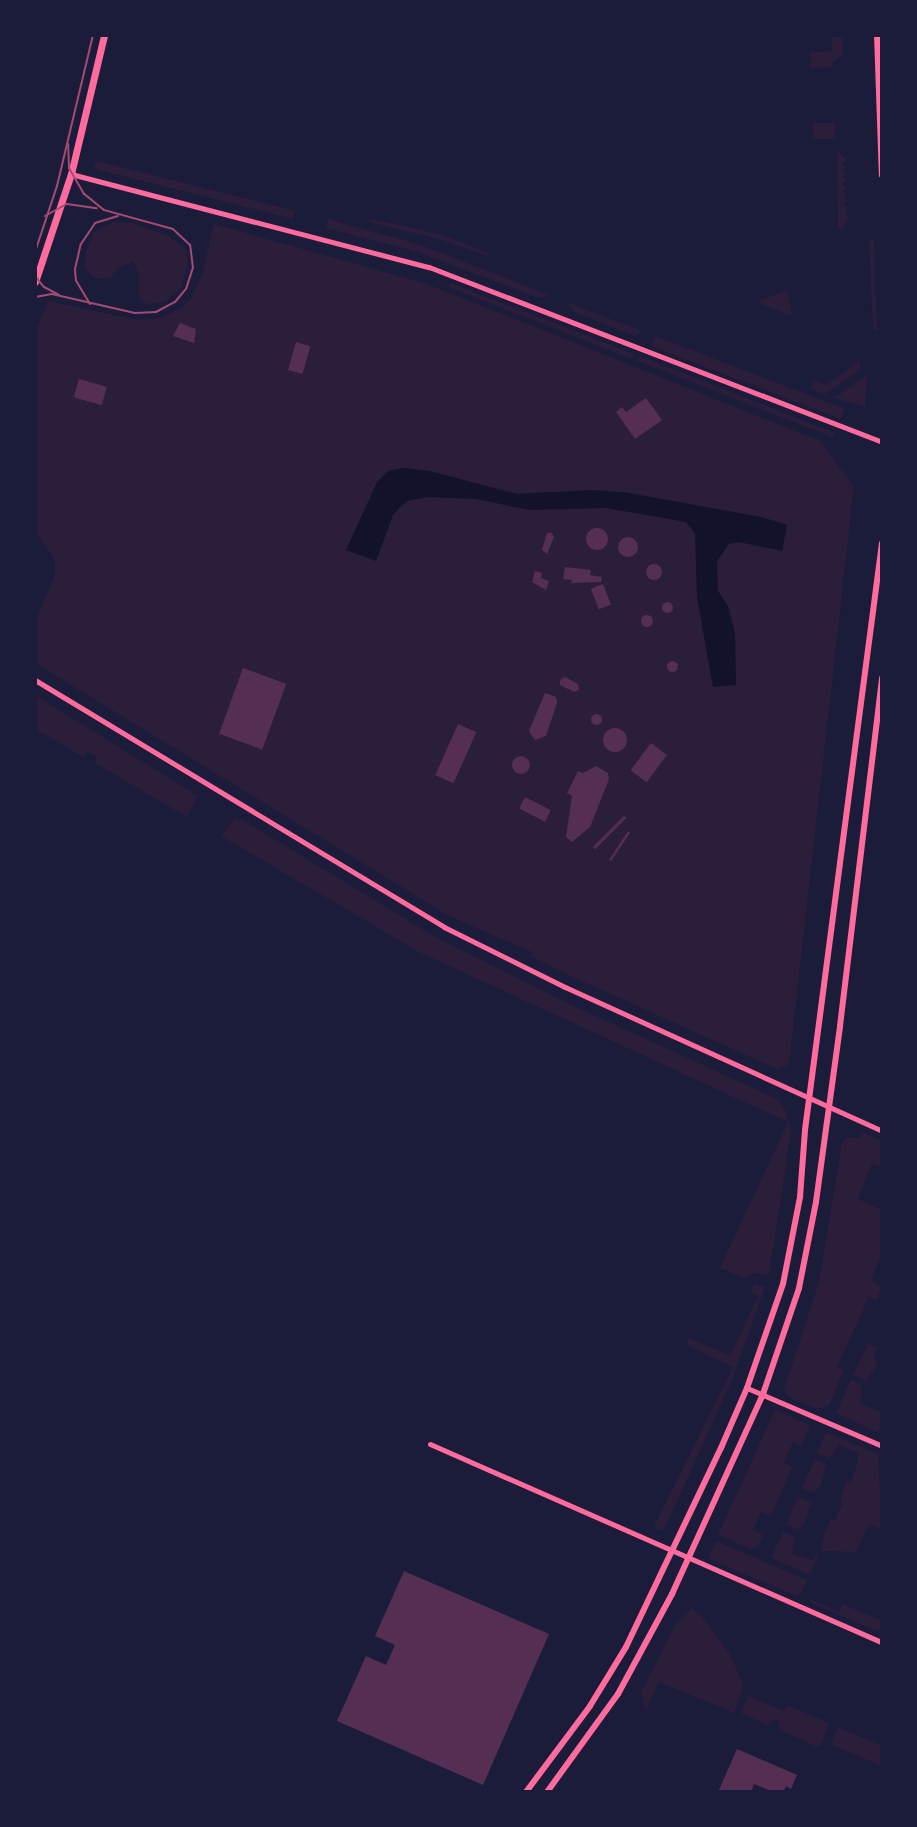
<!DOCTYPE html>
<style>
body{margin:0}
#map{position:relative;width:917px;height:1827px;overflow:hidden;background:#1b1b3a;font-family:Barlow,sans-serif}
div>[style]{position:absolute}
.green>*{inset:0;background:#2a1e3b;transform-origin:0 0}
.water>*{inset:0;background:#12122b}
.building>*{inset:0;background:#542f53;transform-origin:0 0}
.round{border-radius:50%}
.minor>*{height:5px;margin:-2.5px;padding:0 2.5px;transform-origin:2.5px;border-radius:2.5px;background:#ff6b9d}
.tertiary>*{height:6px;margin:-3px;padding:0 3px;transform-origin:3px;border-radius:3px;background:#ff6b9d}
.secondary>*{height:7px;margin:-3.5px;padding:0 3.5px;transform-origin:3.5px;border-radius:3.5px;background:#ff6b9d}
.tram>*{height:2px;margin:-1px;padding:0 1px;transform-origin:1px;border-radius:1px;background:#a44b75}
span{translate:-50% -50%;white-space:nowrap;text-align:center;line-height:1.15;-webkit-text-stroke:5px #1b1b3a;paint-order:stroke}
.frame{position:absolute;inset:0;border:37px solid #1b1b3a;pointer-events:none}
</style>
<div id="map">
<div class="green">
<i style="clip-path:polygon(832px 35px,843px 35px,844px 55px,833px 61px,833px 67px,811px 68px,811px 52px,832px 51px)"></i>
<i style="left:835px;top:123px;width:16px;height:22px;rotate:90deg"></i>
<i style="clip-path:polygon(837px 151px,847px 160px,842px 164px,846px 167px,842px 170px,846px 174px,842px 177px,847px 180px,842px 184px,847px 187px,842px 191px,847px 193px,843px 197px,847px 200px,843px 204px,848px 207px,845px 211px,849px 218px,843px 228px,838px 229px)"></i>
<i style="clip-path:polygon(96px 161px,295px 211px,293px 219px,102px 171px,94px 168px)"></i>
<i style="clip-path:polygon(369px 218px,443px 235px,489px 253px,488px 256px,442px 240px,369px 222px)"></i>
<i style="clip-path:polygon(328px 219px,421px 245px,550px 295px,539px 298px,418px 252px,326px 228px)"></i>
<i style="clip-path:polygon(113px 222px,133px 223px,169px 236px,185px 248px,188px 263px,181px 288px,165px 302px,144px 304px,138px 296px,140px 277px,133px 261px,118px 268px,110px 278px,96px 279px,84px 268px,85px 253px,94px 232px)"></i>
<i style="clip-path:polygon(214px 224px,427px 284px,820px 441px,854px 487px,789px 1064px,779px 1070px,573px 977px,531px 956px,532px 952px,449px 916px,35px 663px,35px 623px,55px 574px,55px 560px,35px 530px,35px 335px,48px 301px,138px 320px,161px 318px,181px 308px,192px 297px,202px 275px)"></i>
<i style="clip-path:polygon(869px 238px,874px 240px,877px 330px,873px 330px)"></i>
<i style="clip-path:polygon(451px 283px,634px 354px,632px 359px,449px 287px)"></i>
<i style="clip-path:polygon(787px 290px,792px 316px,757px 302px)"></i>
<i style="clip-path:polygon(566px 302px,642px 331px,635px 336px,574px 312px)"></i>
<i style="left:655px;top:336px;width:203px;height:11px;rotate:21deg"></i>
<i style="clip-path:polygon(640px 356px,837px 434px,832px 437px,638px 361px)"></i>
<i style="clip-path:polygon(860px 360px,860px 370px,825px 394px,810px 389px,813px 380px,827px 385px)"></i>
<i style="clip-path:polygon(867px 375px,865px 407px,834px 398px)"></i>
<i style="clip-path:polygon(35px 695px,198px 796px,187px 817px,95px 763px,97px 757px,87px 751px,83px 757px,35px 729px)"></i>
<i style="clip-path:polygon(235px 818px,243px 820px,432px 935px,561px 1000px,779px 1100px,787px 1113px,791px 1132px,769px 1275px,755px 1273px,745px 1279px,720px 1268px,788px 1122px,419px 952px,221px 836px)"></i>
<i style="clip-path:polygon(862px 1132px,882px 1141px,882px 1168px,872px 1164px,858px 1199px,882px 1210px,882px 1253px,871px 1279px,882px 1288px,876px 1300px,869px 1297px,837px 1367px,844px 1370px,829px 1405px,817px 1409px,788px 1397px,784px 1390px,819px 1282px,842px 1143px,847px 1137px,859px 1138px)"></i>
<i style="clip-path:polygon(754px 1285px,765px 1287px,732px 1380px,665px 1528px,661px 1530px,654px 1526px,733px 1367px,686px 1345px,689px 1338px,730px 1356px,758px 1296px,750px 1292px)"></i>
<i style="clip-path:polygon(868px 1344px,878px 1348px,874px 1358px,878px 1363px,866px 1381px,853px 1375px)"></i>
<i style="clip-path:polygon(851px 1380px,862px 1385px,860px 1404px,882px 1412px,879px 1433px,836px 1413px)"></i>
<i style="clip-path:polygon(775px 1410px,810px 1425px,801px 1446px,793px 1442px,784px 1463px,792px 1467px,771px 1516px,761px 1512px,753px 1530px,763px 1535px,757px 1547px,751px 1549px,718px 1535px)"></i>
<i style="clip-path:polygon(826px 1432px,878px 1454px,882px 1530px,869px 1524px,856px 1552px,820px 1551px,810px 1575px,771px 1558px,783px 1532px,795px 1537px,792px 1554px,813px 1560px,815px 1555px,821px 1550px,825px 1532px,831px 1519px,835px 1520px,842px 1504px,841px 1496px,846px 1482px,851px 1483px,858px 1461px,858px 1454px,840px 1444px,829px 1458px,817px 1453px)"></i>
<i style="clip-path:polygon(815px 1459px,826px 1464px,821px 1485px,814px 1493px,802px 1488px)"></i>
<i style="clip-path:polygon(798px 1497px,810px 1502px,810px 1506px,805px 1522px,798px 1530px,786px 1524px)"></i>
<i style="clip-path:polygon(716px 1541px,807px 1580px,802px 1591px,796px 1596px,711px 1560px,708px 1558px)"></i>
<i style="clip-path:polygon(810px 1599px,839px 1612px,843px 1604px,882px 1621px,879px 1632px,809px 1602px)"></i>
<i style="clip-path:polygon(692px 1608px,700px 1614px,730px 1654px,740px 1677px,743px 1688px,734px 1713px,659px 1682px,646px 1711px,641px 1692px,675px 1625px)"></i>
<i style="clip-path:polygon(748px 1696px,784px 1711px,787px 1705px,829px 1723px,821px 1745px,817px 1747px,780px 1730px,779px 1721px,774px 1719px,767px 1725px,741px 1713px)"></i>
<i style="clip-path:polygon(838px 1727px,882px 1746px,882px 1766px,834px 1746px,832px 1742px)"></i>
</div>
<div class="water">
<i style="clip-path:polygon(404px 468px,430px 471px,517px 494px,589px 490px,623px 492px,761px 517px,787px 525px,782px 551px,739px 542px,729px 544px,717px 561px,718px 591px,728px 606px,735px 633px,736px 685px,713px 687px,697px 597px,695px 534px,686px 522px,606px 508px,529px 510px,476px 499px,427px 497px,408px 501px,400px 507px,393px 515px,376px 561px,346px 550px,377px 482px,388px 471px)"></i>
</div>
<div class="building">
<i style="clip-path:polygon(180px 323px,196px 329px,194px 343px,173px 336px)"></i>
<i style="left:296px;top:342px;width:15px;height:29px;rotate:16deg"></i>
<i style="left:79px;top:379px;width:29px;height:19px;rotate:16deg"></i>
<i style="clip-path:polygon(646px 398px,662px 420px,635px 439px,616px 412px,622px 407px,626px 412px)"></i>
<i class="round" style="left:586px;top:528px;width:22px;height:22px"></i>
<i style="clip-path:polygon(547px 533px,552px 533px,554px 537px,547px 554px,542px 550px)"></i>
<i class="round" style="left:618px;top:537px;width:20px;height:20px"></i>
<i class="round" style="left:646px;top:564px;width:16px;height:16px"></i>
<i style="clip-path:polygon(565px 567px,591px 570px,590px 575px,602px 577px,601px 582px,571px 583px,572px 580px,563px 579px)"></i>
<i style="clip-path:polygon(535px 571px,542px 573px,541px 578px,549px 581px,546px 590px,532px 582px)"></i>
<i style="left:603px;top:584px;width:22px;height:13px;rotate:69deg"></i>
<i class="round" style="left:661.5px;top:601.5px;width:11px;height:11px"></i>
<i class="round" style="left:641px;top:615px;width:12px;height:12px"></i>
<i class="round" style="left:666.5px;top:660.5px;width:11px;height:11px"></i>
<i style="left:243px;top:668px;width:46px;height:70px;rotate:20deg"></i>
<i style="clip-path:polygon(565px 677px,578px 684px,579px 690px,574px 692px,560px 685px,560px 680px)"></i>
<i style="clip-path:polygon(545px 693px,556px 697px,557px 703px,546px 736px,535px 740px,529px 731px)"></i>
<i class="round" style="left:590.5px;top:713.5px;width:11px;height:11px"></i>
<i style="left:458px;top:724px;width:20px;height:56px;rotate:24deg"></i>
<i class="round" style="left:603px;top:728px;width:24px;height:24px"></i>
<i style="left:651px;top:743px;width:20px;height:34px;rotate:37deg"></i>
<i class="round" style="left:512px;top:756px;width:18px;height:18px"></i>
<i style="clip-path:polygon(596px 766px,608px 773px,609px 779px,590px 827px,572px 842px,566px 837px,572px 796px,567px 793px,578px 771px,583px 773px)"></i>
<i style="left:525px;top:797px;width:29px;height:13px;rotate:27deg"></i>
<i style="left:624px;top:816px;width:3px;height:44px;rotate:45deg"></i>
<i style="clip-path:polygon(628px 831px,630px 833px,611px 861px,609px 860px)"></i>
<i style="clip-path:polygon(404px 1571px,549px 1634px,483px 1785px,337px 1721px,366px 1656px,386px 1665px,395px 1645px,375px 1636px)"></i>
<i style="clip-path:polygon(737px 1749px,797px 1775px,791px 1789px,786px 1786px,783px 1792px,773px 1792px,754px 1784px,751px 1792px,718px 1792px)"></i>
</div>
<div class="minor">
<i style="left:71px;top:174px;width:370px;rotate:14.6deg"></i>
<i style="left:429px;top:267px;width:486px;rotate:21.1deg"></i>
<i style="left:35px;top:680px;width:478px;rotate:31.1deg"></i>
<i style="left:444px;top:927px;width:135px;rotate:26.4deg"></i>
<i style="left:565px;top:987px;width:348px;rotate:24.4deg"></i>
<i style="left:747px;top:1388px;width:147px;rotate:23.2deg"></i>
<i style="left:430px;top:1444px;width:493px;rotate:23.7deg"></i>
</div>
<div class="tertiary">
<i style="left:877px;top:35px;width:140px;rotate:88deg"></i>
<i style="left:526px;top:1792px;width:107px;rotate:-53.3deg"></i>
<i style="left:590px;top:1706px;width:69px;rotate:-58.6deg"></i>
<i style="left:626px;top:1647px;width:221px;rotate:-64.5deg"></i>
<i style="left:721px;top:1448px;width:65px;rotate:-66.6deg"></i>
<i style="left:747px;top:1388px;width:110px;rotate:-70.9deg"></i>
<i style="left:783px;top:1284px;width:89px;rotate:-78.9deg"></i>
<i style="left:800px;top:1197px;width:67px;rotate:-85.7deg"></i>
<i style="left:805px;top:1130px;width:592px;rotate:-82.53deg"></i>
<i style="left:547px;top:1792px;width:121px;rotate:-54.1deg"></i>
<i style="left:618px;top:1694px;width:114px;rotate:-61.6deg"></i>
<i style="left:672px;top:1594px;width:220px;rotate:-65.5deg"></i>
<i style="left:763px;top:1394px;width:112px;rotate:-71.2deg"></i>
<i style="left:799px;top:1288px;width:88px;rotate:-78.8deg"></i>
<i style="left:816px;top:1202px;width:178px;rotate:-82.2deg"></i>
<i style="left:840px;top:1026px;width:351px;rotate:-83.1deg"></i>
</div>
<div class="secondary">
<i style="left:35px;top:282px;width:114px;rotate:-71.6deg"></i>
<i style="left:71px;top:174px;width:143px;rotate:-76.6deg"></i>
</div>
<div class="tram">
<i style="left:45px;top:216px;width:25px;rotate:-29deg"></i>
<i style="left:67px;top:204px;width:30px;rotate:8deg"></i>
<i style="left:35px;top:252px;width:70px;rotate:-71.6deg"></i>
<i style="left:57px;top:186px;width:155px;rotate:-76.6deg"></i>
<i style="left:35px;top:276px;width:14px;rotate:51deg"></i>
<i style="left:44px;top:287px;width:17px;rotate:28deg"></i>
<i style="left:35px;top:297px;width:17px;rotate:-10deg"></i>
<i style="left:52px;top:294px;width:85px;rotate:12.9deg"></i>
<i style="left:135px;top:313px;width:21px;rotate:-3deg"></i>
<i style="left:156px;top:312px;width:21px;rotate:-28deg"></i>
<i style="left:175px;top:302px;width:17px;rotate:-50deg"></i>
<i style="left:186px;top:289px;width:22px;rotate:-72deg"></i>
<i style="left:193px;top:268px;width:23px;rotate:-97deg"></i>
<i style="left:190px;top:245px;width:23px;rotate:-137deg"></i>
<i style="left:173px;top:229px;width:72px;rotate:-164.6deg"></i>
<i style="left:104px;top:210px;width:26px;rotate:-141deg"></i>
<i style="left:84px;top:194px;width:30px;rotate:-120deg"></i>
<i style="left:69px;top:168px;width:24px;rotate:-92deg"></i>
<i style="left:90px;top:304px;width:27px;rotate:-121deg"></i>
<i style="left:76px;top:281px;width:12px;rotate:-95deg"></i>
<i style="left:75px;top:269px;width:26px;rotate:-77deg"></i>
<i style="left:81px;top:244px;width:25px;rotate:-56deg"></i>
<i style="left:95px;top:223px;width:24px;rotate:-17deg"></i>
</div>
<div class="frame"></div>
</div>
